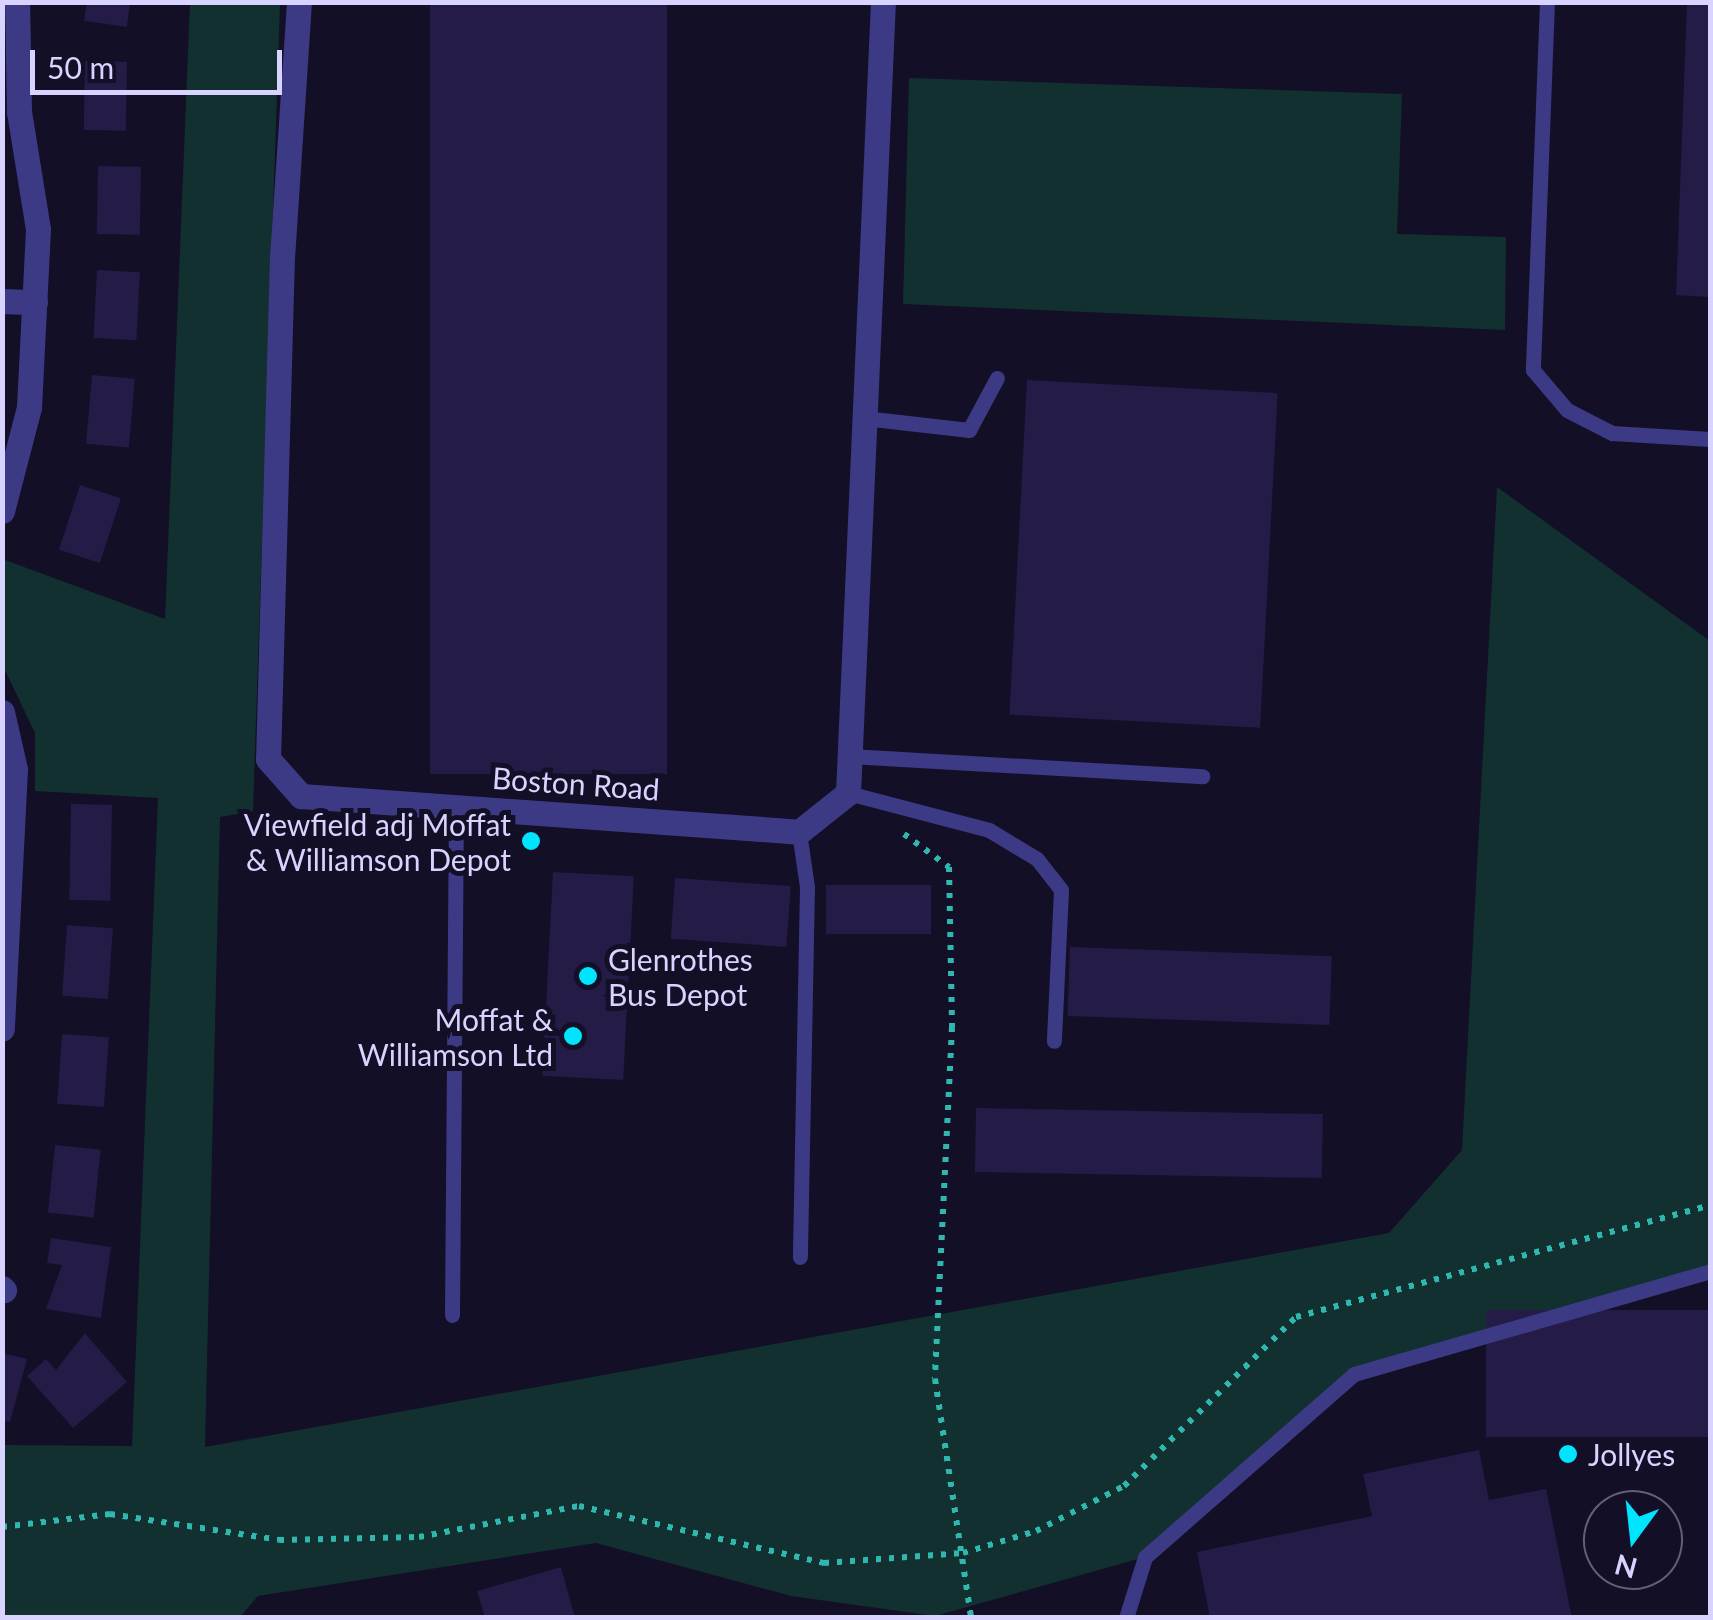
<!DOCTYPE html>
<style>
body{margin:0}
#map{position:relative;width:1713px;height:1620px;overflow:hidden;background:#130f26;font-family:Lato,sans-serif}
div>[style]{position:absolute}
.green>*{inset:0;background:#12302f}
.building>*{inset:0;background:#241b47;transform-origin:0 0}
.path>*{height:6px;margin-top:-3px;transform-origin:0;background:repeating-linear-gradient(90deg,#2fb8b0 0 5px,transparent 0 13px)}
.lane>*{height:15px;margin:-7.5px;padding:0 7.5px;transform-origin:7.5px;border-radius:7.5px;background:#3d3a85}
.street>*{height:25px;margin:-12.5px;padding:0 12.5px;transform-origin:12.5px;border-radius:12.5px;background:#3d3a85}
.dots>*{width:28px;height:28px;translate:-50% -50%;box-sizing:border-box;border:5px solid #130f26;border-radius:50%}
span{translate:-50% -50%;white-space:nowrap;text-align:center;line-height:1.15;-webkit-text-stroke:10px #130f26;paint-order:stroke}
.street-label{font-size:30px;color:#d9d4ff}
.poi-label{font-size:30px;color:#d9d4ff}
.right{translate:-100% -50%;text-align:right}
.left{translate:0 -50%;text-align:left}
.frame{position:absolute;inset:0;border:5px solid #d9d4ff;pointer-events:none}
.north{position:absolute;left:1583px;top:1490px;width:100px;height:100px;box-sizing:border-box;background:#130f26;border:2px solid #625e7d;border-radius:50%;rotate:195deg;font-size:28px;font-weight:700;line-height:40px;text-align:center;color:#d9d4ff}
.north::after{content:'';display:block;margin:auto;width:35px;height:45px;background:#00e5ff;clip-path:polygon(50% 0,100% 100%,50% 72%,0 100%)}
.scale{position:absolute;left:30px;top:50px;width:252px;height:45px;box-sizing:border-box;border:5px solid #d9d4ff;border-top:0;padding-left:12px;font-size:30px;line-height:35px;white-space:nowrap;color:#d9d4ff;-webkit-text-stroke:8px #130f26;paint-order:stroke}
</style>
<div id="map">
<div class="green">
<i style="clip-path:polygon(190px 3px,280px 3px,253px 811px,220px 817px,205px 1447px,1389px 1233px,1462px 1150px,1497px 487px,1710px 641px,1710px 1272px,1354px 1374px,1145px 1557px,935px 1616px,791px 1596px,596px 1543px,258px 1596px,240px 1617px,3px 1618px,3px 1445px,132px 1446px,158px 798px,35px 791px,35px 733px,3px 666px,3px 567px,5px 560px,165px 619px)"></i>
<i style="clip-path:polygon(909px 78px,1402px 94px,1397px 234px,1506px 237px,1505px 330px,903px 304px)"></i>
</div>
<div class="building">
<i style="clip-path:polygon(87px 2px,130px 2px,127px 27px,84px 21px)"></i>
<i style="left:430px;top:2px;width:237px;height:772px"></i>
<i style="clip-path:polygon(1687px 2px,1710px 2px,1710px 297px,1676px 295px)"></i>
<i style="left:85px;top:61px;width:42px;height:69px;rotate:1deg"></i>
<i style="left:98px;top:166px;width:43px;height:68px;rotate:1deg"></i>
<i style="left:97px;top:270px;width:43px;height:68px;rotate:3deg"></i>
<i style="left:92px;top:375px;width:43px;height:69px;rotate:5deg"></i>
<i style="left:1027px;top:380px;width:251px;height:335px;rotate:3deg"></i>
<i style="left:80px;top:485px;width:43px;height:68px;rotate:18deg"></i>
<i style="left:71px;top:804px;width:41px;height:96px;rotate:1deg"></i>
<i style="left:553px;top:872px;width:81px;height:204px;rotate:3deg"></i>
<i style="left:675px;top:878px;width:116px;height:61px;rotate:4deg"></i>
<i style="left:826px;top:885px;width:105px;height:49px"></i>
<i style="left:67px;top:925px;width:46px;height:71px;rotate:4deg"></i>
<i style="left:1070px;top:947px;width:262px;height:69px;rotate:2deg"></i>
<i style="left:62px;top:1034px;width:47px;height:70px;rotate:4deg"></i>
<i style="left:976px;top:1108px;width:347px;height:64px;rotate:1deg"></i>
<i style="left:55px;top:1145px;width:46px;height:68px;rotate:6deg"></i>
<i style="clip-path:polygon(51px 1238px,111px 1247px,101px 1318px,46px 1309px,62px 1265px,47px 1263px)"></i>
<i style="left:1710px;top:1310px;width:127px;height:224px;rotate:90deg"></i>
<i style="clip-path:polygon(85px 1333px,127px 1382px,73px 1428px,27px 1376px,46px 1359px,56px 1370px)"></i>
<i style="clip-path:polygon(2px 1353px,27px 1359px,10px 1422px,2px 1420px)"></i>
<i style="clip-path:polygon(1479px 1450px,1489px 1500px,1546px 1489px,1572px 1618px,1210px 1618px,1197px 1552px,1372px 1516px,1363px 1474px)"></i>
<i style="clip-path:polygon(561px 1567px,575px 1618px,485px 1618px,477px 1591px)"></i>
</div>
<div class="path">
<i style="left:904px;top:834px;width:56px;rotate:36.3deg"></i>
<i style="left:949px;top:867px;width:160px;rotate:88.9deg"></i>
<i style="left:952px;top:1027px;width:352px;rotate:92.8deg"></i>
<i style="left:935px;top:1379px;width:242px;rotate:81.4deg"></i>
<i style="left:2px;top:1527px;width:109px;rotate:-6.9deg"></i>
<i style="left:110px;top:1514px;width:171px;rotate:8.7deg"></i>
<i style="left:279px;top:1540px;width:140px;rotate:-1.2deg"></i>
<i style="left:419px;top:1537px;width:163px;rotate:-11deg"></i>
<i style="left:579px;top:1506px;width:252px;rotate:13.1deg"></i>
<i style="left:824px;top:1563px;width:139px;rotate:-4.1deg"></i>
<i style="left:963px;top:1553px;width:76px;rotate:-16.8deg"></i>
<i style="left:1036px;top:1531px;width:99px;rotate:-27.1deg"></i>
<i style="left:1124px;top:1486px;width:241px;rotate:-44.5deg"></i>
<i style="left:1296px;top:1317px;width:429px;rotate:-15.1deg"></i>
</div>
<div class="lane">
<i style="left:1547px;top:2px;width:368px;rotate:92.2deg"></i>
<i style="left:1533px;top:370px;width:52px;rotate:49.6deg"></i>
<i style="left:1567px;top:410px;width:51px;rotate:27.1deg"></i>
<i style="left:1612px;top:433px;width:98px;rotate:3.5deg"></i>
<i style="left:864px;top:418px;width:106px;rotate:6.5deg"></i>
<i style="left:969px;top:430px;width:59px;rotate:-61.7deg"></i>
<i style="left:850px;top:756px;width:353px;rotate:3.3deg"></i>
<i style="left:848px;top:793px;width:146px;rotate:14.7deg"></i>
<i style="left:989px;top:830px;width:56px;rotate:31.1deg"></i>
<i style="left:1037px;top:859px;width:39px;rotate:52deg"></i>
<i style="left:1061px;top:890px;width:151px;rotate:92.7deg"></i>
<i style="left:799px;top:832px;width:56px;rotate:81.7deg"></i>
<i style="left:807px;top:887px;width:370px;rotate:91.1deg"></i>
<i style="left:452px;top:1315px;width:508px;rotate:-89.55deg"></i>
<i style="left:1126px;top:1618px;width:64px;rotate:-72.7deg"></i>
<i style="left:1145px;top:1557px;width:278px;rotate:-41.2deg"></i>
<i style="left:1354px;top:1374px;width:371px;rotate:-16.1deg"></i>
</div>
<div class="street">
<i style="left:299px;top:2px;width:255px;rotate:93.8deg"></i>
<i style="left:282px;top:256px;width:503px;rotate:91.59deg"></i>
<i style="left:268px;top:759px;width:50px;rotate:48.3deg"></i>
<i style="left:301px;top:796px;width:499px;rotate:4.1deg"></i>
<i style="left:799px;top:832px;width:63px;rotate:-38.5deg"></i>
<i style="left:848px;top:793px;width:792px;rotate:-87.47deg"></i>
<i style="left:2px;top:301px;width:33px;rotate:2deg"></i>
<i style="left:2px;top:511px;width:107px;rotate:-75.4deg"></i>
<i style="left:29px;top:407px;width:178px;rotate:-87.1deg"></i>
<i style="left:38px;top:229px;width:119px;rotate:-99.2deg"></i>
<i style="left:19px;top:112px;width:110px;rotate:-91deg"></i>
<i style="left:2px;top:712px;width:58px;rotate:77.2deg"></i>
<i style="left:15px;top:769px;width:260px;rotate:92.9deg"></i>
<i style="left:2px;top:1288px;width:3px;rotate:45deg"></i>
</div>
<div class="dots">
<i style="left:531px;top:841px;background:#00e5ff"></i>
<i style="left:588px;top:976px;background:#00e5ff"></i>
<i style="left:573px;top:1036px;background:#00e5ff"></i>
<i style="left:1568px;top:1454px;background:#00e5ff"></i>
</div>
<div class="street-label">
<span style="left:576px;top:783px;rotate:4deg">Boston Road</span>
</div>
<div class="poi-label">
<span class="right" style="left:511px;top:841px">Viewfield adj Moffat<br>&amp; Williamson Depot</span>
<span class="left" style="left:608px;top:976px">Glenrothes<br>Bus Depot</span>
<span class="right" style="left:553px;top:1036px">Moffat &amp;<br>Williamson Ltd</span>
<span class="left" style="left:1588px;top:1454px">Jollyes</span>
</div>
<div class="frame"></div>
<div class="north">N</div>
<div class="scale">50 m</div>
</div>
